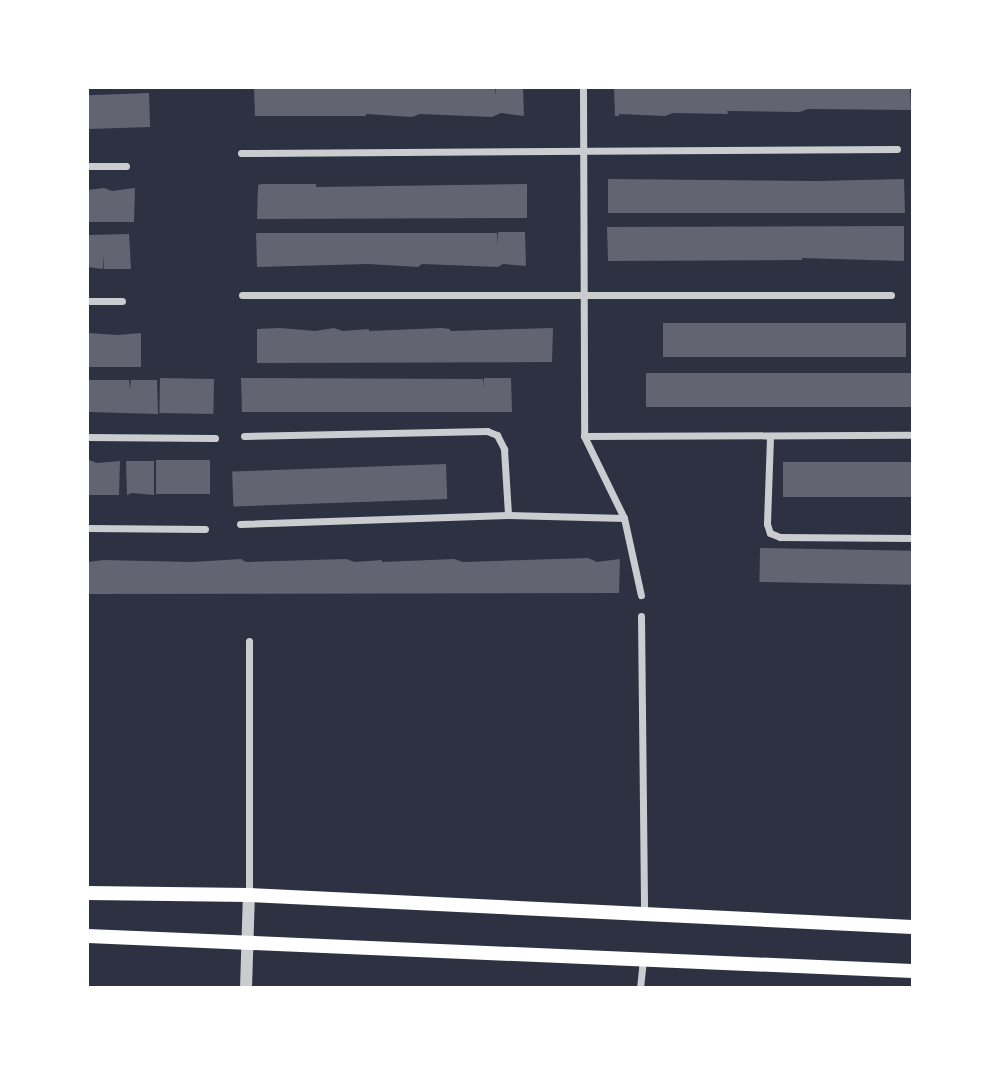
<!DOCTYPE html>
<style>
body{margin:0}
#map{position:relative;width:1000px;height:1075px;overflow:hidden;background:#2d3142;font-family:Georgia,serif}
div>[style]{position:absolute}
.building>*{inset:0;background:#626471;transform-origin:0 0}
.minor>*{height:7px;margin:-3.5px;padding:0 3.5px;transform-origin:3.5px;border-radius:3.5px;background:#caccd0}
.tertiary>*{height:12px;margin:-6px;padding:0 6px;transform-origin:6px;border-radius:6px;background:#caccd0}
.secondary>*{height:14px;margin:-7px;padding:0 7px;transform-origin:7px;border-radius:7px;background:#fff}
span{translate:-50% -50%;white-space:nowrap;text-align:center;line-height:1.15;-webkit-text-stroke:5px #fff;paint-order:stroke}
.frame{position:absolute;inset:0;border:89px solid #fff;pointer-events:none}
</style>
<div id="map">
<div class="building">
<i style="clip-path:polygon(254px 88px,495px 88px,495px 95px,496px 88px,523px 88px,524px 116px,501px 113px,492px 117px,420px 114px,412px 117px,366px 114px,366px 116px,255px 116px)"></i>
<i style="clip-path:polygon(614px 88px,910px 88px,911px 110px,808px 109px,800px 112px,727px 111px,728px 114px,673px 113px,665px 116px,619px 114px,619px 116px,615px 116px)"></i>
<i style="left:149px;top:93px;width:34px;height:61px;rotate:88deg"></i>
<i style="clip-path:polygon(608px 179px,818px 181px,904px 179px,905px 213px,608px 213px)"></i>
<i style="clip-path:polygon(262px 184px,316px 184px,316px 187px,527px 184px,527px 218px,257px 219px,258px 185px)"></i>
<i style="clip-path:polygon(104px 188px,112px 191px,135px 188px,134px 222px,88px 222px,88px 190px)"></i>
<i style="clip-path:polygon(904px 226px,904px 261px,802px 258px,802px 260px,608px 261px,607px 227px)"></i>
<i style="clip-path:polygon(498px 232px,525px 232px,526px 266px,503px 264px,498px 267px,422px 264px,418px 267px,368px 264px,257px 267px,256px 233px,497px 233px,497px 246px)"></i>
<i style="clip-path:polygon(129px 234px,131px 269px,104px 269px,103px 256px,103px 269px,88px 267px,88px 235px)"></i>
<i style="left:663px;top:323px;width:243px;height:34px"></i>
<i style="clip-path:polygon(280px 328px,315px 331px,334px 328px,343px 331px,369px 329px,369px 331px,442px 328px,450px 329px,450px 331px,553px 328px,552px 362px,257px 363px,257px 329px)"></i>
<i style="clip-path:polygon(88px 333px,118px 335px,141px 333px,141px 367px,88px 367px)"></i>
<i style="left:646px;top:373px;width:266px;height:34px"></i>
<i style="left:160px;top:378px;width:54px;height:35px;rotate:1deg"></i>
<i style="clip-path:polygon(241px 378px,483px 379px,483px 388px,484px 378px,511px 378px,512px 412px,242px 412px)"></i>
<i style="clip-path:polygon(88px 380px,129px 380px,130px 389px,131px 380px,157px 380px,158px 414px,88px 412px)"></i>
<i style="clip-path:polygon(89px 460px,97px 463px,120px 461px,119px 495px,88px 495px)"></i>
<i style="left:156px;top:460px;width:54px;height:34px"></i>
<i style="clip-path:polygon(126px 461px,154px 461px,154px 495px,132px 493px,127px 495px)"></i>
<i style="left:783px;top:462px;width:129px;height:35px"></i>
<i style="left:446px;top:464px;width:35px;height:214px;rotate:88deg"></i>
<i style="left:760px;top:548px;width:152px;height:34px;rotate:1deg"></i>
<i style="clip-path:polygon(588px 558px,597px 562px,620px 559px,619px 593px,88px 594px,88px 562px,103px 560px,192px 562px,241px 559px,246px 562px,346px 559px,355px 562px,382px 560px,382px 562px,454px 559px,463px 562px)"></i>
</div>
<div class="minor">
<i style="left:583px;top:88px;width:348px;rotate:89.8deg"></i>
<i style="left:584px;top:436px;width:91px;rotate:64deg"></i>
<i style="left:624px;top:518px;width:79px;rotate:77.6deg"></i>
<i style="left:241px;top:153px;width:656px;rotate:-0.35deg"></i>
<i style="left:88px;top:166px;width:38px"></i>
<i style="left:242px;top:295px;width:649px"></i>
<i style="left:88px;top:301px;width:34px"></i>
<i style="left:244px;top:436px;width:243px;rotate:-1.2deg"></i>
<i style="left:487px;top:431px;width:11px;rotate:22deg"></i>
<i style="left:497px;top:435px;width:16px;rotate:63deg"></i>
<i style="left:504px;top:449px;width:66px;rotate:86.5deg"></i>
<i style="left:584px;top:436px;width:328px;rotate:-0.2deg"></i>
<i style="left:88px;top:437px;width:127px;rotate:0.5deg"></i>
<i style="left:770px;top:437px;width:87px;rotate:92deg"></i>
<i style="left:767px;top:524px;width:9px;rotate:72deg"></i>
<i style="left:770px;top:533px;width:11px;rotate:22deg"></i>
<i style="left:780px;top:537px;width:132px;rotate:0.4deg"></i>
<i style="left:240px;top:524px;width:268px;rotate:-1.9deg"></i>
<i style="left:508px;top:515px;width:116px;rotate:1.5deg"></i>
<i style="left:88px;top:528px;width:117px;rotate:0.5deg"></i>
<i style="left:641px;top:616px;width:298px;rotate:89.4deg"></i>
<i style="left:249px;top:641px;width:254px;rotate:90deg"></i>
<i style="left:640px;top:988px;width:29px;rotate:-84deg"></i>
</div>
<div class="tertiary">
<i style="left:246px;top:988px;width:93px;rotate:-88.2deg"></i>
</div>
<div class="secondary">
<i style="left:88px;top:893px;width:161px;rotate:0.7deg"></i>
<i style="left:249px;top:895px;width:664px;rotate:2.76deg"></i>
<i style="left:88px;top:936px;width:825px;rotate:2.43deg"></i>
</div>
<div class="frame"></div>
</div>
